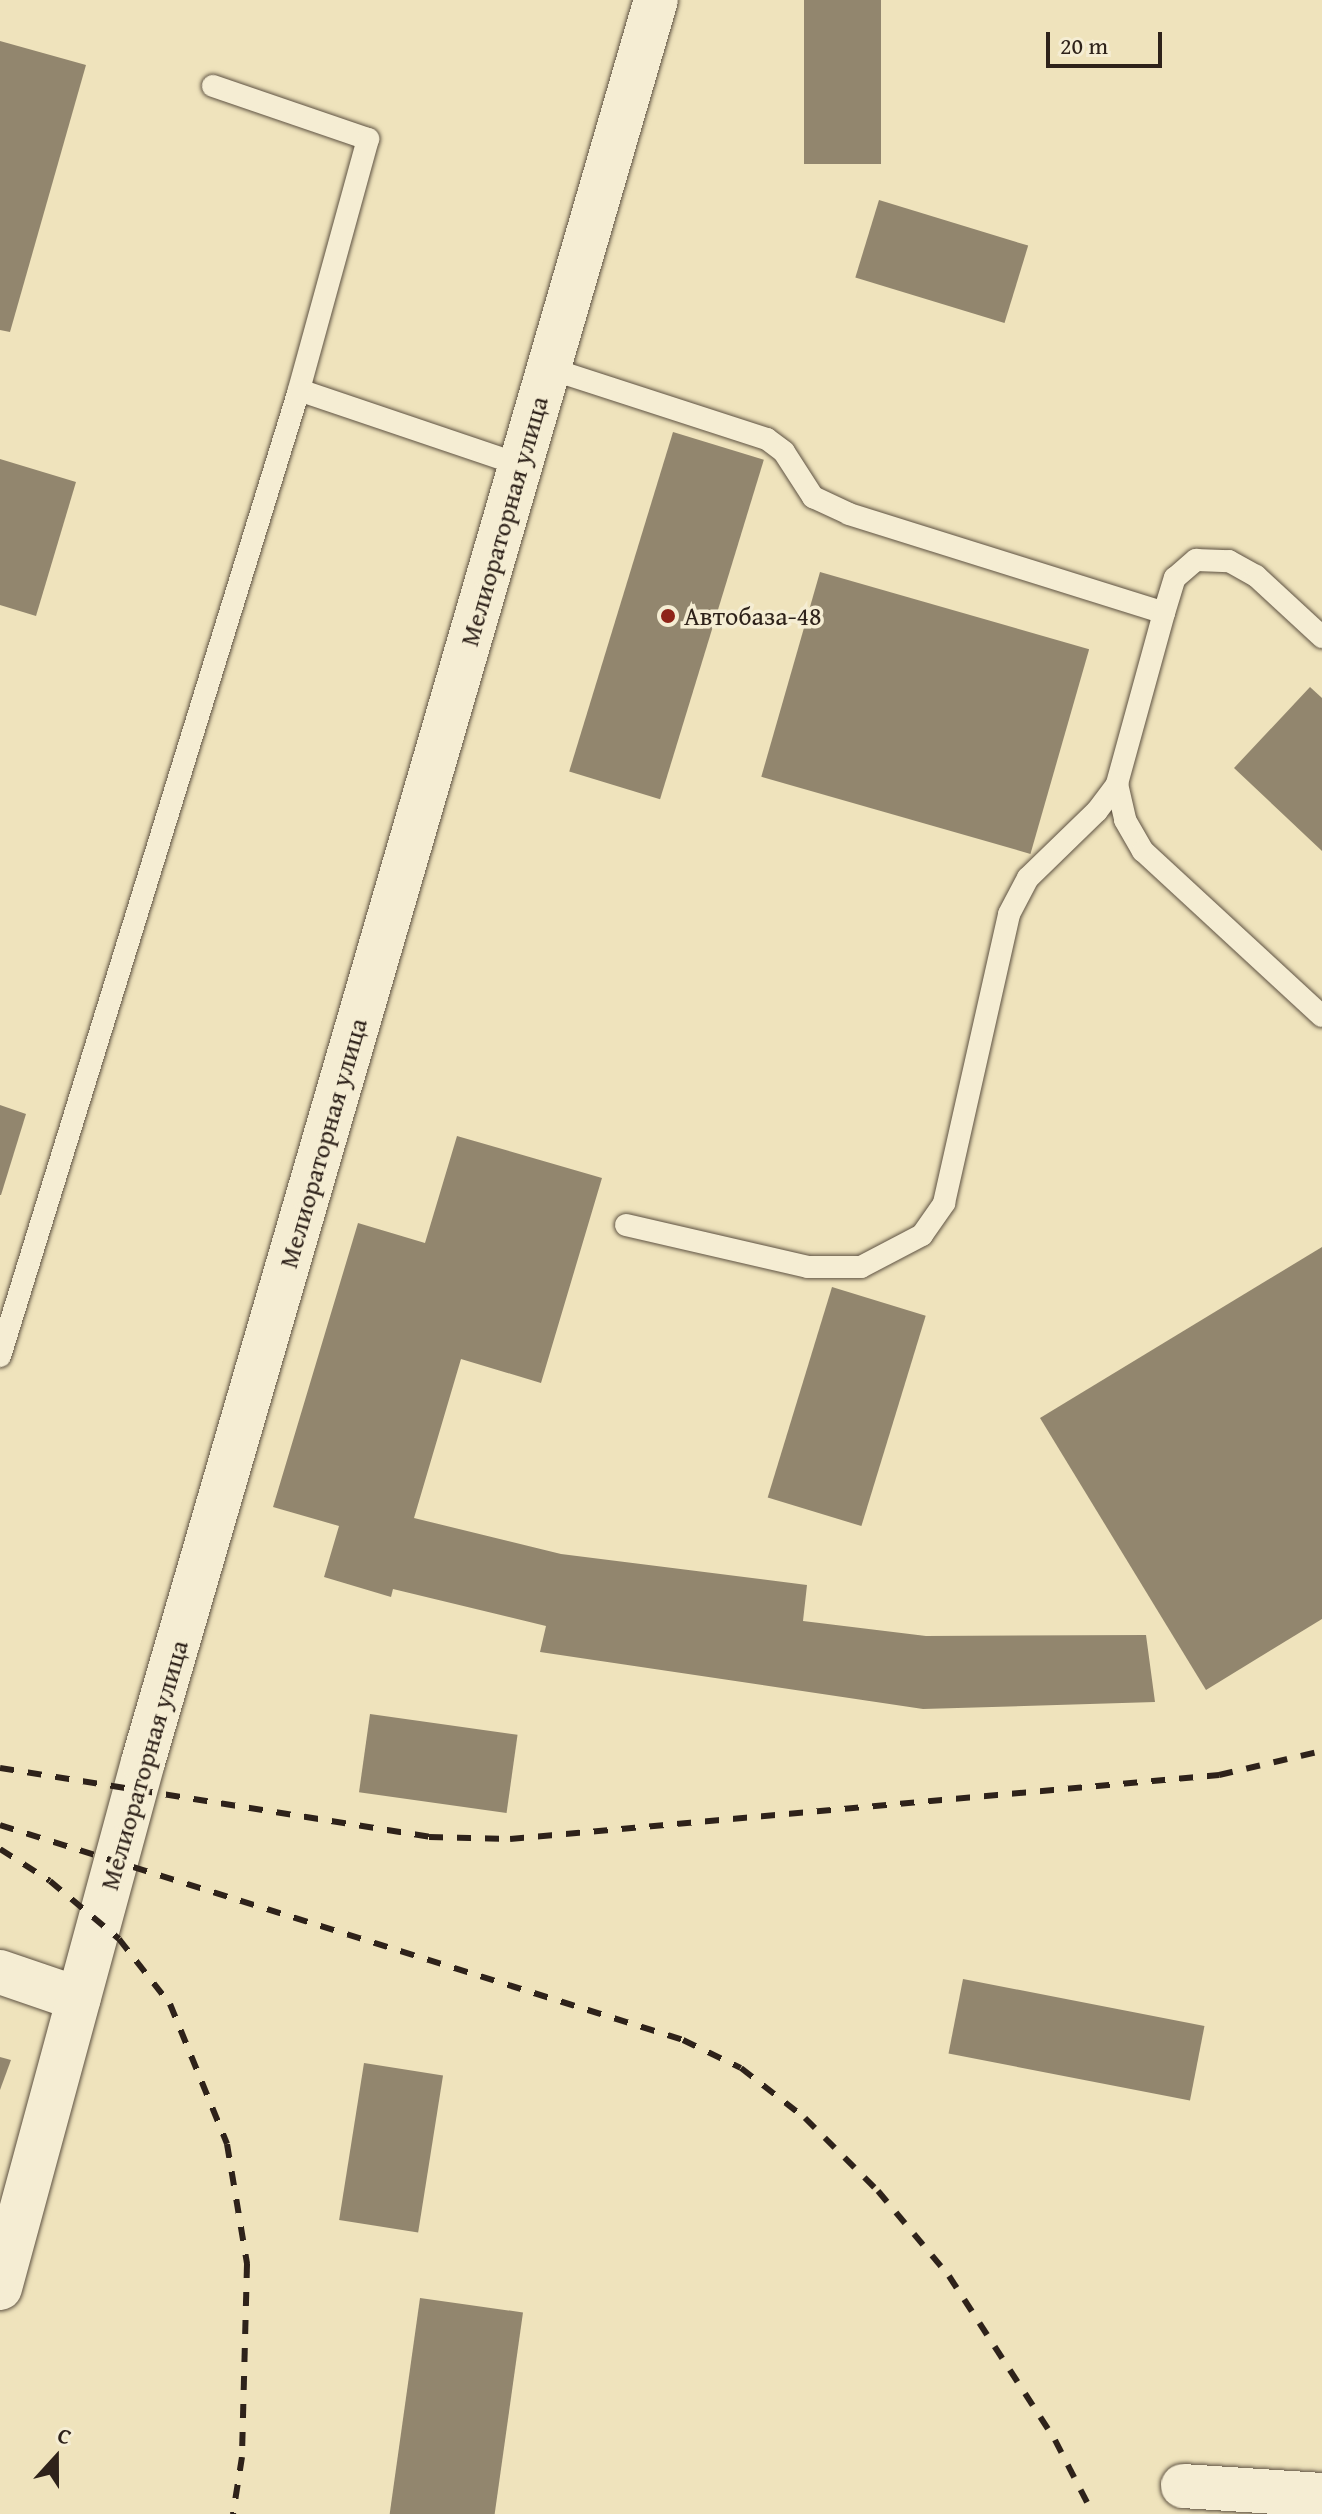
<!DOCTYPE html>
<meta charset="utf-8">
<style>
body{margin:0}
#map{position:relative;width:1322px;height:2514px;overflow:hidden;background:#efe3bc;font-family:"Gentium Book Plus",serif}
div>[style]{position:absolute}
.building>*{inset:0;background:#92866e;transform-origin:0 0}
.roads{filter:drop-shadow(0 0 2px #5e5242) drop-shadow(0 0 2px #5e5242)}
.lane>*{height:22px;margin:-11px;padding:0 11px;transform-origin:11px;border-radius:11px;background:#f5edd3}
.street>*{height:44px;margin:-22px;padding:0 22px;transform-origin:22px;border-radius:22px;background:#f5edd3}
.secondary>*{height:44px;margin:-22px;padding:0 22px;transform-origin:22px;border-radius:22px;background:#f5edd3}
.rail>*{height:6px;margin-top:-3px;transform-origin:0;background:repeating-linear-gradient(90deg,#2e221a 0 14px,transparent 0 28px)}
.dots>*{width:22px;height:22px;translate:-50% -50%;box-sizing:border-box;border:4px solid #f5edd3;border-radius:50%}
span{translate:-50% -50%;white-space:nowrap;text-align:center;line-height:1.15;-webkit-text-stroke:7px #f5edd3;paint-order:stroke}
.street-label{font-size:26px;color:#2e221a}
.poi-label{font-size:26px;color:#2e221a}
.left{translate:0 -50%;text-align:left}
.north{position:absolute;left:16px;top:2418px;width:80px;height:80px;-webkit-text-stroke:6px #f5edd3;paint-order:stroke;rotate:21deg;font-size:22px;font-weight:700;line-height:32px;text-align:center;color:#2e221a}
.north::after{content:'';display:block;margin:auto;width:28px;height:36px;background:#2e221a;clip-path:polygon(50% 0,100% 100%,50% 72%,0 100%)}
.scale{position:absolute;left:1046px;top:32px;width:116px;height:36px;box-sizing:border-box;border:4px solid #2e221a;border-top:0;padding-left:10px;font-size:24px;line-height:28px;white-space:nowrap;color:#2e221a;-webkit-text-stroke:6px #f5edd3;paint-order:stroke}
</style>
<div id="map">
<div class="building">
<i style="left:804px;top:0;width:77px;height:164px"></i>
<i style="clip-path:polygon(0 41px,86px 65px,10px 332px,0 330px)"></i>
<i style="left:879px;top:200px;width:156px;height:81px;rotate:17deg"></i>
<i style="left:673px;top:432px;width:95px;height:355px;rotate:17deg"></i>
<i style="clip-path:polygon(0 459px,76px 482px,36px 616px,0 605px)"></i>
<i style="left:820px;top:572px;width:280px;height:213px;rotate:16deg"></i>
<i style="clip-path:polygon(1310px 687px,1322px 698px,1322px 851px,1234px 768px)"></i>
<i style="clip-path:polygon(0 1105px,26px 1114px,1px 1195px,0 1195px)"></i>
<i style="clip-path:polygon(457px 1136px,602px 1178px,541px 1383px,461px 1359px,414px 1518px,561px 1554px,807px 1585px,803px 1621px,926px 1636px,1146px 1635px,1155px 1702px,923px 1709px,540px 1652px,546px 1626px,393px 1589px,391px 1597px,324px 1577px,339px 1526px,273px 1507px,358px 1223px,425px 1243px)"></i>
<i style="clip-path:polygon(1322px 1247px,1322px 1619px,1206px 1690px,1040px 1418px)"></i>
<i style="left:832px;top:1287px;width:98px;height:220px;rotate:17deg"></i>
<i style="left:370px;top:1714px;width:149px;height:79px;rotate:8deg"></i>
<i style="left:963px;top:1979px;width:246px;height:76px;rotate:11deg"></i>
<i style="clip-path:polygon(0 2057px,11px 2060px,0 2090px)"></i>
<i style="left:364px;top:2063px;width:80px;height:159px;rotate:9deg"></i>
<i style="left:420px;top:2298px;width:104px;height:218px;rotate:8deg"></i>
</div>
<div class="roads">
<div class="lane">
<i style="left:213px;top:86px;width:164px;rotate:18.9deg"></i>
<i style="left:368px;top:139px;width:260px;rotate:105.4deg"></i>
<i style="left:299px;top:390px;width:233px;rotate:18.7deg"></i>
<i style="left:548px;top:368px;width:230px;rotate:18deg"></i>
<i style="left:767px;top:439px;width:21px;rotate:37deg"></i>
<i style="left:784px;top:452px;width:54px;rotate:57.2deg"></i>
<i style="left:813px;top:497px;width:40px;rotate:25deg"></i>
<i style="left:849px;top:514px;width:330px;rotate:17.4deg"></i>
<i style="left:1164px;top:613px;width:177px;rotate:105.4deg"></i>
<i style="left:1117px;top:784px;width:37px;rotate:77deg"></i>
<i style="left:1125px;top:820px;width:36px;rotate:60deg"></i>
<i style="left:1143px;top:851px;width:243px;rotate:42.7deg"></i>
<i style="left:1164px;top:613px;width:37px;rotate:-73deg"></i>
<i style="left:1175px;top:578px;width:28px;rotate:-41deg"></i>
<i style="left:1196px;top:560px;width:33px;rotate:2deg"></i>
<i style="left:1229px;top:561px;width:31px;rotate:29deg"></i>
<i style="left:1256px;top:576px;width:90px;rotate:42.7deg"></i>
<i style="left:626px;top:1225px;width:187px;rotate:13deg"></i>
<i style="left:808px;top:1267px;width:53px"></i>
<i style="left:861px;top:1267px;width:69px;rotate:-27.7deg"></i>
<i style="left:922px;top:1235px;width:39px;rotate:-55deg"></i>
<i style="left:944px;top:1203px;width:296px;rotate:-77.3deg"></i>
<i style="left:1009px;top:914px;width:41px;rotate:-62.2deg"></i>
<i style="left:1028px;top:878px;width:96px;rotate:-44.2deg"></i>
<i style="left:1097px;top:811px;width:34px;rotate:-53deg"></i>
<i style="left:0;top:1356px;width:1011px;rotate:-72.8deg"></i>
</div>
<div class="street">
<i style="left:0;top:1972px;width:83px;rotate:18.9deg"></i>
<i style="left:1183px;top:2486px;width:139px;rotate:3.7deg"></i>
</div>
<div class="secondary">
<i style="left:0;top:2288px;width:545px;rotate:-74.79deg"></i>
<i style="left:143px;top:1762px;width:1835px;rotate:-73.77deg"></i>
</div>
</div>
<div class="rail">
<i style="left:0;top:1768px;width:435px;rotate:9.1deg"></i>
<i style="left:429px;top:1837px;width:81px;rotate:1.4deg"></i>
<i style="left:510px;top:1839px;width:712px;rotate:-5.16deg"></i>
<i style="left:1219px;top:1775px;width:106px;rotate:-13.1deg"></i>
<i style="left:0;top:1825px;width:716px;rotate:17.47deg"></i>
<i style="left:683px;top:2040px;width:64px;rotate:25.8deg"></i>
<i style="left:741px;top:2068px;width:81px;rotate:38deg"></i>
<i style="left:805px;top:2118px;width:103px;rotate:45deg"></i>
<i style="left:878px;top:2191px;width:111px;rotate:50.1deg"></i>
<i style="left:949px;top:2276px;width:195px;rotate:57.1deg"></i>
<i style="left:1055px;top:2440px;width:83px;rotate:62.8deg"></i>
<i style="left:0;top:1849px;width:59px;rotate:32.6deg"></i>
<i style="left:50px;top:1881px;width:90px;rotate:40deg"></i>
<i style="left:119px;top:1939px;width:83px;rotate:51.9deg"></i>
<i style="left:170px;top:2004px;width:151px;rotate:67.8deg"></i>
<i style="left:227px;top:2144px;width:122px;rotate:80.5deg"></i>
<i style="left:247px;top:2264px;width:193px;rotate:91.5deg"></i>
<i style="left:242px;top:2457px;width:58px;rotate:99deg"></i>
</div>
<div class="dots">
<i style="left:668px;top:616px;background:#8f2418"></i>
</div>
<div class="street-label">
<span style="left:504px;top:521px;rotate:-74deg">Мелиораторная улица</span>
<span style="left:323px;top:1143px;rotate:-74deg">Мелиораторная улица</span>
<span style="left:144px;top:1765px;rotate:-74deg">Мелиораторная улица</span>
</div>
<div class="poi-label">
<span class="left" style="left:684px;top:616px">Автобаза-48</span>
</div>
<div class="north">С</div>
<div class="scale">20 m</div>
</div>
